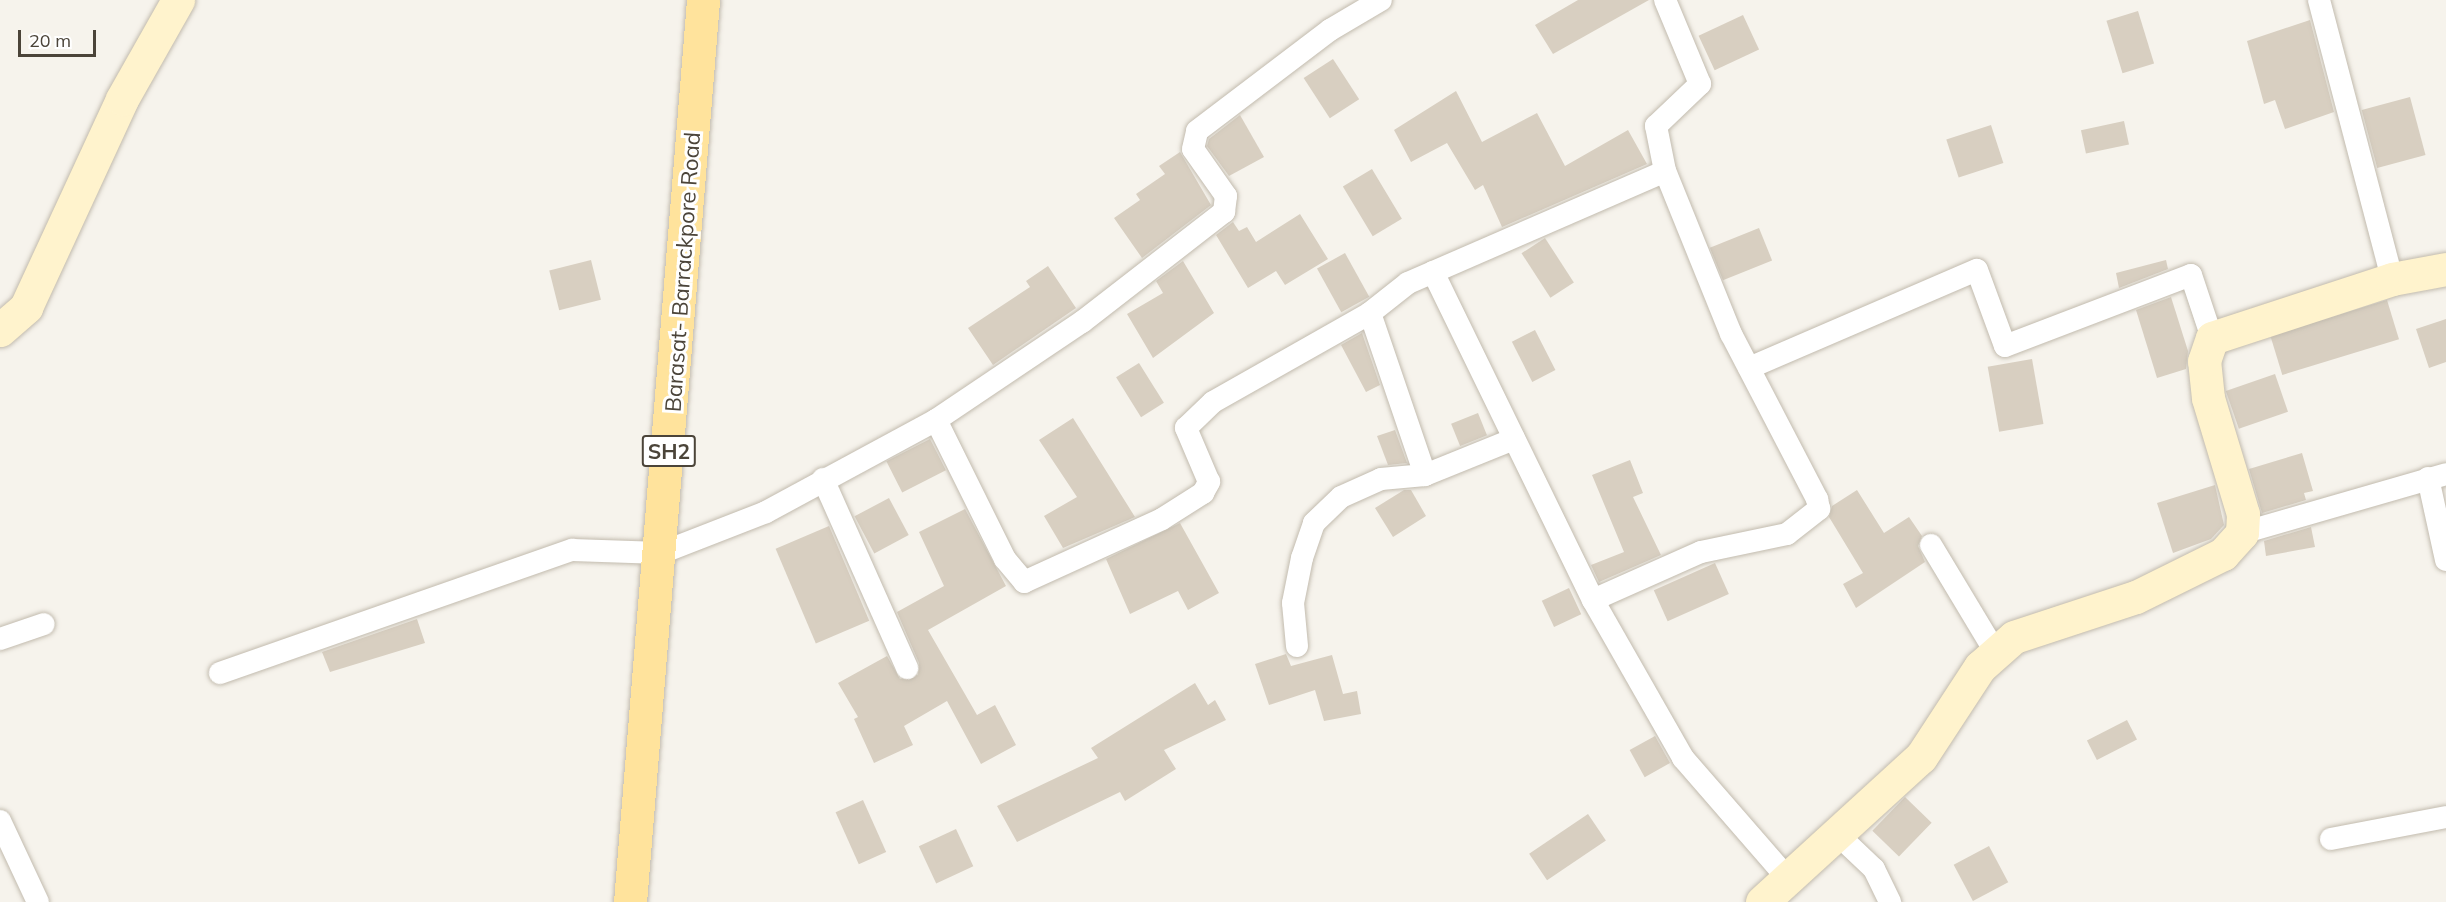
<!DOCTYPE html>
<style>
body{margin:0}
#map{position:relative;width:2446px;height:902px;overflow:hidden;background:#f6f3ec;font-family:Mulish,sans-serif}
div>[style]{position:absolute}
.building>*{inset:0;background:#d8cfc1;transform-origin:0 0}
.roads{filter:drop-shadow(0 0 2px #c2bbae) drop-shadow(0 0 2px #c2bbae)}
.street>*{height:22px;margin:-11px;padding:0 11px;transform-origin:11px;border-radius:11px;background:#fff}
.secondary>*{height:33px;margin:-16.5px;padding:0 16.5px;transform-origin:16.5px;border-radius:16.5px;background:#fff3cd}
.primary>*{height:33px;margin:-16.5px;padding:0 16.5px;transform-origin:16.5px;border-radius:16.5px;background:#ffe39c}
span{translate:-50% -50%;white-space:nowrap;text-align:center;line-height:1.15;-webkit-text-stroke:6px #fff;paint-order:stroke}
.shield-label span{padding:2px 4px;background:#fff;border:2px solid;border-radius:4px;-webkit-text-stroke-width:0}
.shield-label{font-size:21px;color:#4b4439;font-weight:700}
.street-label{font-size:22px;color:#4b4439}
.scale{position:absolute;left:18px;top:30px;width:78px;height:27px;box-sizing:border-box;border:3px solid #4b4439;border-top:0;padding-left:8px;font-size:18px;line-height:21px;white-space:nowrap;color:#4b4439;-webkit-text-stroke:4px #fff;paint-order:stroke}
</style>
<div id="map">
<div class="building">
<i style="clip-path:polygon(1578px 0,1649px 0,1553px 54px,1535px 25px)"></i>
<i style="left:2138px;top:11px;width:55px;height:33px;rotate:73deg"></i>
<i style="left:1743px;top:15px;width:38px;height:49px;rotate:65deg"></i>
<i style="clip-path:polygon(2310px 20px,2334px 112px,2285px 129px,2275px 100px,2264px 104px,2247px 41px)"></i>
<i style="left:1333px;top:59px;width:48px;height:35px;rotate:57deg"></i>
<i style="clip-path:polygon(1456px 91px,1482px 142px,1537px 113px,1565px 166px,1628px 130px,1647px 164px,1502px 227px,1483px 185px,1475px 190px,1447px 143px,1411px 162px,1394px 130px)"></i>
<i style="left:2410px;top:97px;width:60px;height:50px;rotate:75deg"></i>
<i style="clip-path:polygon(1240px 115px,1264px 157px,1229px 176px,1207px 146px,1209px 139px)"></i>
<i style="left:2124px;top:121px;width:24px;height:44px;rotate:78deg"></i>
<i style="left:1991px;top:125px;width:40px;height:47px;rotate:72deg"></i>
<i style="clip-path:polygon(1180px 152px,1211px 205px,1142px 258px,1114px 218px,1140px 200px,1136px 194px,1165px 174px,1159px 166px)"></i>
<i style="left:1372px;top:169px;width:58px;height:34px;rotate:59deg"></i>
<i style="clip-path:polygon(1300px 214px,1328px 259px,1285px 285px,1276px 271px,1248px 288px,1216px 235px,1233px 222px,1239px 231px,1247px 227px,1256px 242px)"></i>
<i style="left:1759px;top:228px;width:35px;height:53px;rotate:68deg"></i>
<i style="left:1545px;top:238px;width:53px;height:28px;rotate:57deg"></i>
<i style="left:1345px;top:253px;width:50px;height:32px;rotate:61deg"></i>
<i style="left:591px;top:260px;width:41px;height:43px;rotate:76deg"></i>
<i style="clip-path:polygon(2166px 260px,2168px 269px,2119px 288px,2116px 273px)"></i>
<i style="clip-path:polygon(1183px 261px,1214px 313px,1153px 358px,1127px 314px,1163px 293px,1156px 281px)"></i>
<i style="clip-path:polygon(1048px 266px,1076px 308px,993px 365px,968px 328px,1030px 287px,1026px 281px)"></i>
<i style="clip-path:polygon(2171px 297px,2188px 351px,2186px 369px,2157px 378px,2136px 310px)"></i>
<i style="left:2387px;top:300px;width:41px;height:122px;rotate:73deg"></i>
<i style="clip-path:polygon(2446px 319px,2446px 362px,2429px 368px,2416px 329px)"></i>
<i style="left:1535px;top:330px;width:45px;height:26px;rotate:63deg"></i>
<i style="clip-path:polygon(1362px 333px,1380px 385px,1366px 392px,1341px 345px)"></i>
<i style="left:2032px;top:359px;width:66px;height:45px;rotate:80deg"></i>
<i style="left:1139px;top:363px;width:47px;height:27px;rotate:58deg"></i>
<i style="left:2275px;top:374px;width:40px;height:52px;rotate:71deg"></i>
<i style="left:1478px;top:413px;width:24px;height:29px;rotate:68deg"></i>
<i style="clip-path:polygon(1073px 418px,1135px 517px,1063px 548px,1044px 516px,1077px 497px,1039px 440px)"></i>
<i style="clip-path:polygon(1395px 430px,1407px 463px,1388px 465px,1377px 436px)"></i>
<i style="left:930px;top:439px;width:35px;height:49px;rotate:63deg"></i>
<i style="clip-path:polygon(2302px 453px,2313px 491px,2304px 493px,2306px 500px,2262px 513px,2249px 469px)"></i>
<i style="clip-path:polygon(1630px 460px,1643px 493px,1633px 497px,1661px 555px,1599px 582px,1591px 565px,1624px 552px,1592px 475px)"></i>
<i style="clip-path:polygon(2215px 485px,2224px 525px,2211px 539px,2173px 553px,2157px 503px)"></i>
<i style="clip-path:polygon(1404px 490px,1411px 490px,1426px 516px,1393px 537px,1375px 508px)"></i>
<i style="clip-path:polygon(1857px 490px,1884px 533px,1909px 517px,1922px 536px,1918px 546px,1925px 562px,1856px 608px,1843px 584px,1863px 573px,1829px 517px,1832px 506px)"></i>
<i style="left:889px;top:498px;width:42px;height:39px;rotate:62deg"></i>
<i style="clip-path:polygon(965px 509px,1006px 586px,928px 630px,977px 715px,995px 705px,1016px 745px,981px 764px,947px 701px,904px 726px,913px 745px,874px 763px,854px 719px,858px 717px,838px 683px,887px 656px,900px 679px,918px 675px,919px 663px,897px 612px,944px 586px,919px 532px)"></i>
<i style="clip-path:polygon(1180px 523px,1219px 593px,1188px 610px,1178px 591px,1130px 614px,1106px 559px)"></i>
<i style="left:829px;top:526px;width:103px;height:58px;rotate:67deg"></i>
<i style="clip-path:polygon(2311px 527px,2315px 547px,2266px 556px,2264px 541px)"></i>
<i style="left:1715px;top:563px;width:34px;height:67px;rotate:66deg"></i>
<i style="left:1569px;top:588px;width:29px;height:30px;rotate:65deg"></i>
<i style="clip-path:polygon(417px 619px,425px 643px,330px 672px,322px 652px)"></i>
<i style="clip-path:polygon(1286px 654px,1291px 666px,1332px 655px,1343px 694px,1357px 691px,1361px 714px,1324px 721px,1315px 690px,1269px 705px,1255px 664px)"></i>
<i style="clip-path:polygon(1195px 683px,1208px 705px,1215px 700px,1226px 720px,1164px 750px,1176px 769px,1125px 801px,1120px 792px,1017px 842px,997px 806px,1098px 758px,1091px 748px)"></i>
<i style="left:2127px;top:720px;width:22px;height:45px;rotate:63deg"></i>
<i style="left:1655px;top:736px;width:31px;height:29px;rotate:61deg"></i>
<i style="left:1905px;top:797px;width:37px;height:47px;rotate:44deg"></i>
<i style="left:863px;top:800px;width:57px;height:30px;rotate:66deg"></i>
<i style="left:1588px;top:814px;width:32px;height:71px;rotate:56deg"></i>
<i style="left:956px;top:829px;width:41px;height:41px;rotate:65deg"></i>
<i style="left:1989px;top:846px;width:41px;height:40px;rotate:62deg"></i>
</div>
<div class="roads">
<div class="street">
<i style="left:2319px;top:0;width:288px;rotate:75.3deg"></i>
<i style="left:1433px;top:272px;width:365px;rotate:64deg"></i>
<i style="left:1593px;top:600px;width:118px;rotate:-24deg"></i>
<i style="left:1701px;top:552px;width:88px;rotate:-11.8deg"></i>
<i style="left:1787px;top:534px;width:41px;rotate:-38deg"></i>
<i style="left:1819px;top:509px;width:10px;rotate:-101deg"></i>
<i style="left:1817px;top:499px;width:186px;rotate:-117.5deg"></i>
<i style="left:1731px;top:334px;width:176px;rotate:-112deg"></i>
<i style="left:1370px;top:313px;width:171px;rotate:71.2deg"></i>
<i style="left:1749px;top:368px;width:248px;rotate:-23.3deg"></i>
<i style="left:1977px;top:270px;width:81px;rotate:69.8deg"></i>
<i style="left:2005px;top:346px;width:199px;rotate:-20.9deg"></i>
<i style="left:2191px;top:275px;width:66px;rotate:71.6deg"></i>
<i style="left:936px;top:420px;width:155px;rotate:63.6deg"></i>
<i style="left:1005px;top:559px;width:30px;rotate:50deg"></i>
<i style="left:1024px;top:582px;width:152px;rotate:-24.5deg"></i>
<i style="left:1162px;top:519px;width:49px;rotate:-32.4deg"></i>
<i style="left:1203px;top:493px;width:13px;rotate:-61deg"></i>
<i style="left:1209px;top:482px;width:59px;rotate:-113.1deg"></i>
<i style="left:1186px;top:428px;width:37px;rotate:-44deg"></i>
<i style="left:1213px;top:402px;width:180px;rotate:-29.5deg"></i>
<i style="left:1370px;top:313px;width:48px;rotate:-38.3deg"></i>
<i style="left:1408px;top:283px;width:280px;rotate:-23.5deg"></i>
<i style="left:1665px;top:171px;width:46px;rotate:-101.3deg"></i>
<i style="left:1656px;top:126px;width:61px;rotate:-43.7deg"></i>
<i style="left:1700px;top:84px;width:91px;rotate:-112.6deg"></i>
<i style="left:2428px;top:478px;width:84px;rotate:77.6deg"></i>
<i style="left:823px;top:479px;width:207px;rotate:66deg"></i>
<i style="left:2242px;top:533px;width:212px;rotate:-16.1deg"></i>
<i style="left:1931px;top:545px;width:126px;rotate:59deg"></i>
<i style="left:1593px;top:600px;width:182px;rotate:60.3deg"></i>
<i style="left:1683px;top:758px;width:160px;rotate:49deg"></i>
<i style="left:0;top:639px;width:46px;rotate:-18.8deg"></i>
<i style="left:1297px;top:646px;width:43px;rotate:-95.3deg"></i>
<i style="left:1293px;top:603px;width:46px;rotate:-78.7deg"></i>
<i style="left:1302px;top:558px;width:37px;rotate:-71deg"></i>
<i style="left:1314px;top:523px;width:37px;rotate:-44deg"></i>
<i style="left:1341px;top:497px;width:44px;rotate:-24.2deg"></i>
<i style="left:1381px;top:479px;width:44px;rotate:-5.2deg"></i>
<i style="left:1425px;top:475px;width:96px;rotate:-22deg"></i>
<i style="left:220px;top:673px;width:373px;rotate:-19.3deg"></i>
<i style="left:572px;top:550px;width:89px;rotate:1.9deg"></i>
<i style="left:661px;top:553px;width:113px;rotate:-21.3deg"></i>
<i style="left:766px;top:512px;width:193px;rotate:-28.4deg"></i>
<i style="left:936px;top:420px;width:176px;rotate:-33.9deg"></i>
<i style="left:1082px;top:322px;width:180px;rotate:-37.8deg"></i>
<i style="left:1224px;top:212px;width:16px;rotate:-83deg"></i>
<i style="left:1226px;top:196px;width:57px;rotate:-125.1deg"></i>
<i style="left:1193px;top:149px;width:18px;rotate:-77deg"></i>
<i style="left:1197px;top:131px;width:167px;rotate:-37.2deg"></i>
<i style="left:1330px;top:30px;width:59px;rotate:-30.5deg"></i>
<i style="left:0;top:821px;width:89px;rotate:64.9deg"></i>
<i style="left:1834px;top:831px;width:55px;rotate:43.5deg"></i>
<i style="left:1874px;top:869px;width:37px;rotate:64deg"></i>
<i style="left:2331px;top:839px;width:117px;rotate:-10.8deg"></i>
</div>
<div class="secondary">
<i style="left:0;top:330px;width:35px;rotate:-41deg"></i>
<i style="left:26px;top:307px;width:229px;rotate:-65.2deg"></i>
<i style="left:122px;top:99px;width:114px;rotate:-60.5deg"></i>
<i style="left:1762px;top:902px;width:215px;rotate:-42.4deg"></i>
<i style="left:1921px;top:757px;width:108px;rotate:-56.8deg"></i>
<i style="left:1980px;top:667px;width:45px;rotate:-41.4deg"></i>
<i style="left:2014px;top:637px;width:128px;rotate:-18.2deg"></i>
<i style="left:2136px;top:597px;width:97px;rotate:-26.3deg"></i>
<i style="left:2223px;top:554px;width:28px;rotate:-48deg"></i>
<i style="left:2242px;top:533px;width:19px;rotate:-87deg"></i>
<i style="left:2243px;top:514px;width:121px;rotate:-106.8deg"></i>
<i style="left:2208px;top:398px;width:37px;rotate:-96deg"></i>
<i style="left:2204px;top:361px;width:24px;rotate:-71deg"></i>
<i style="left:2212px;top:338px;width:189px;rotate:-18.1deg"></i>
<i style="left:2392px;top:279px;width:55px;rotate:-10.5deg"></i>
</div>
<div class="primary">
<i style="left:630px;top:902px;width:905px;rotate:-85.37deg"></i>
</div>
</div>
<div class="shield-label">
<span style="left:669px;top:451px">SH2</span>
</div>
<div class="street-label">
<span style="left:683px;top:272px;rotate:-86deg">Barasat- Barrackpore Road</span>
</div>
<div class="scale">20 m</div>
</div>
